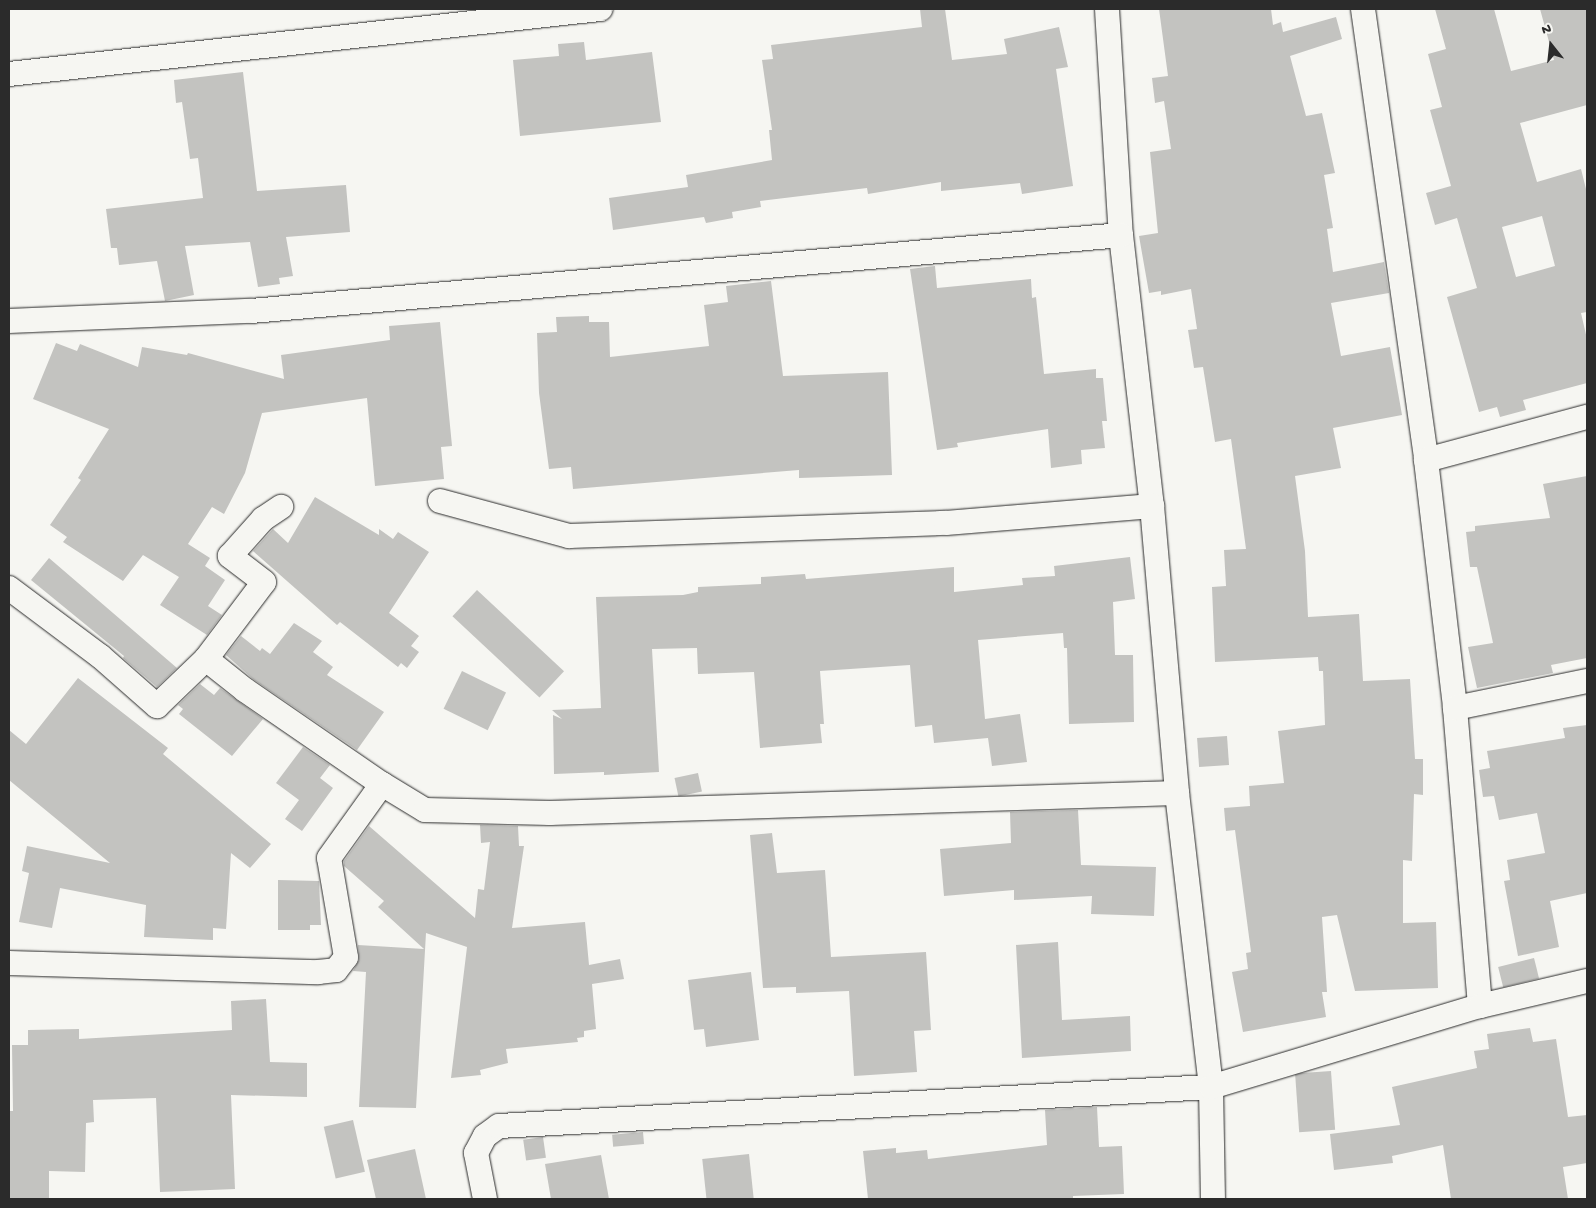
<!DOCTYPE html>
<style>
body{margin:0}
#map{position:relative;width:1596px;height:1208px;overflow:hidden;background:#f6f6f2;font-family:"Gochi Hand",sans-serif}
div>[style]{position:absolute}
.building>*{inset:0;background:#c3c3c0;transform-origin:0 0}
.roads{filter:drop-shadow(0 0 1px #2b2b2b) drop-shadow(0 0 1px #2b2b2b)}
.street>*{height:24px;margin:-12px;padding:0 12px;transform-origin:12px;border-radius:12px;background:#f6f6f2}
span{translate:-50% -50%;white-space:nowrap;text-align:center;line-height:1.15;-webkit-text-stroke:5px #f6f6f2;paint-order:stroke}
.frame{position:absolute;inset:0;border:10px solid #2b2b2b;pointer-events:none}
.north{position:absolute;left:1526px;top:20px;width:50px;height:50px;-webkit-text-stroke:4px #f6f6f2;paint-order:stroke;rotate:344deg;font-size:14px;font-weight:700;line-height:20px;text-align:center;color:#2b2b2b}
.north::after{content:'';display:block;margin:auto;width:18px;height:22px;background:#2b2b2b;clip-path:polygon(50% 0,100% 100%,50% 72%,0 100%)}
</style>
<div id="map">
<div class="building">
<i style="clip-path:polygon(920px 9px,945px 9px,952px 60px,1007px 54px,1004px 39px,1059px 27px,1068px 67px,1056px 69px,1073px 186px,1022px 194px,1020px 183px,941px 191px,941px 182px,868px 194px,867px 188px,760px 201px,761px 207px,732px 212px,733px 218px,706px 223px,704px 217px,613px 230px,609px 198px,688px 187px,686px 175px,772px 160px,769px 130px,772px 130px,762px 60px,773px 59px,771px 45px,922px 27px)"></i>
<i style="clip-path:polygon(1159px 9px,1271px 9px,1273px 25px,1281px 22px,1283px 32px,1336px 17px,1342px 39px,1290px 56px,1306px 116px,1322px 113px,1335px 173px,1324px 175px,1333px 228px,1327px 229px,1333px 272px,1384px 262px,1385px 268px,1389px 293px,1331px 303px,1341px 356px,1390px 347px,1402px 415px,1333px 428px,1341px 468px,1295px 476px,1305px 551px,1308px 617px,1359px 614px,1363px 681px,1410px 679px,1415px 759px,1423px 759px,1423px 795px,1414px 794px,1412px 861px,1403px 860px,1403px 923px,1436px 922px,1438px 988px,1355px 991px,1337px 915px,1322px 917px,1327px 992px,1322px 992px,1326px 1017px,1243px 1032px,1232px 972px,1248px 969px,1246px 953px,1251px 952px,1235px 830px,1226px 831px,1224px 808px,1250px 806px,1249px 786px,1284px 783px,1278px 731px,1325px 725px,1323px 671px,1319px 671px,1318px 657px,1215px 662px,1212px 587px,1226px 586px,1224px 550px,1246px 549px,1231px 439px,1215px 442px,1203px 367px,1194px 368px,1188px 330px,1197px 329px,1191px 289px,1161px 295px,1161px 291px,1149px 293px,1139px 236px,1158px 233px,1150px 152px,1171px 149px,1164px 101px,1155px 103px,1152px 78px,1168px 76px)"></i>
<i style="clip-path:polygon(evenodd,1435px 9px,1494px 9px,1511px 71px,1554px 60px,1540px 9px,1587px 9px,1587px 105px,1520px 123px,1537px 182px,1581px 169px,1587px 193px,1587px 312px,1581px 313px,1587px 339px,1587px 383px,1523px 400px,1526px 410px,1500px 417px,1497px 407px,1479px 412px,1447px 297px,1477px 288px,1457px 218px,1435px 225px,1426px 193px,1451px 186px,1430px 110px,1442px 107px,1428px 54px,1446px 49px,1435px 9px,1542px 216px,1555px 266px,1516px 277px,1502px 227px,1542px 216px)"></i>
<i style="clip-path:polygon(584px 42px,586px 60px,652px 52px,661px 122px,520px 136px,513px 60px,559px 56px,558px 44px)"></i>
<i style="clip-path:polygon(243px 72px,257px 191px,346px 185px,350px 232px,286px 237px,293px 276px,279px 278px,280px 284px,258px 287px,250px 242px,185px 246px,194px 295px,165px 301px,157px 261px,119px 265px,117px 248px,111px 248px,106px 209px,203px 198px,198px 158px,190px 159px,182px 102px,176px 103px,174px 80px)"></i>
<i style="clip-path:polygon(935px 266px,937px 288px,1031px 279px,1032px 298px,1036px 297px,1044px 374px,1096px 369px,1096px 378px,1103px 378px,1107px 421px,1102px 421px,1105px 448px,1081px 450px,1082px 464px,1051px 468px,1048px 429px,957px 443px,958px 447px,937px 450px,910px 269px)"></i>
<i style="clip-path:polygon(771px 281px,783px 376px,888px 372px,892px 475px,799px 478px,799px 470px,573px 489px,571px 467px,549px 469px,539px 393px,537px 333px,557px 332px,556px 317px,589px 316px,589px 322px,609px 322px,610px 357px,709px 346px,704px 305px,728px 302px,726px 286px)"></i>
<i style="clip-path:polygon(440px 322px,452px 446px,441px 447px,444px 479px,375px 486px,367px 398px,262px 413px,245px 473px,224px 514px,212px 507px,188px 544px,210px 558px,205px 566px,225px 580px,208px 606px,222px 615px,207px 635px,160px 605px,179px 577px,143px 555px,123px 581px,63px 542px,67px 537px,50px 525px,81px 480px,78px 478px,109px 429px,33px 399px,56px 343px,77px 351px,80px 344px,138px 367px,142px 347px,187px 355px,188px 353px,284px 379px,281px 355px,390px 340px,389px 326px)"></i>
<i style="clip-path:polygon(1587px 476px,1587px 658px,1551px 665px,1553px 673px,1477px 688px,1468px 647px,1493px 643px,1477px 567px,1470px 567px,1466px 532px,1475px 531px,1475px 526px,1550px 518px,1543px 484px)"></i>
<i style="clip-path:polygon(315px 497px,379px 535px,379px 529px,393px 539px,398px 532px,429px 552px,389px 613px,419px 636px,411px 646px,419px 652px,407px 668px,401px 663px,398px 667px,340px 622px,337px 625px,253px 551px,273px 529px,288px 543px)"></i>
<i style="clip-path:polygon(1130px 557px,1135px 599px,1113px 602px,1115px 655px,1133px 655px,1134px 722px,1069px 724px,1067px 648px,1064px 648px,1063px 633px,978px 640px,985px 719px,1020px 714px,1027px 762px,992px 766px,988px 738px,934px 743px,932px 725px,915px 727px,910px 665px,820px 671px,824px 724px,820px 724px,822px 743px,760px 748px,754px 672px,698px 674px,697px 648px,652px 649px,659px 772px,604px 775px,604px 772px,554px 774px,553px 715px,562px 719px,552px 710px,601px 708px,596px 597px,683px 595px,698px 592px,698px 587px,761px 584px,761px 577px,805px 574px,806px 579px,954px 567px,954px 592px,1023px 585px,1022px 578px,1055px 576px,1054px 566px)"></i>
<i style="clip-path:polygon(49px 558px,177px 668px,157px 687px,123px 658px,124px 656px,31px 580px)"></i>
<i style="left:477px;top:590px;width:119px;height:36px;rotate:43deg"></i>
<i style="clip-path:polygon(294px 623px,322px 641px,313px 652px,333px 667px,327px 675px,384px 712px,357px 750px,253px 679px,226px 655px,241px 636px,260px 651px,262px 648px,270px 654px)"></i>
<i style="left:462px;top:671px;width:49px;height:42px;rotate:26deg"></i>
<i style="clip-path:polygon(78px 678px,168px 748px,163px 754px,271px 844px,250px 868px,231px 853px,226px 929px,213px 928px,213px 940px,144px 937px,146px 905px,60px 888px,52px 928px,19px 922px,29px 873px,22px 871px,27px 846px,110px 863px,9px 780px,9px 730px,26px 744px)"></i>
<i style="clip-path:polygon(200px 684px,214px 695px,220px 688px,263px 719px,232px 756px,179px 714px,183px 709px,178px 705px)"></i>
<i style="clip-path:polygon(1587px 725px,1587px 893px,1550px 901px,1559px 947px,1518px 956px,1504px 881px,1510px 880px,1507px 860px,1545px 853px,1537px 813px,1499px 820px,1494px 796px,1483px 797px,1479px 770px,1490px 768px,1487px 751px,1565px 738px,1563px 728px)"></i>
<i style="left:1227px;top:736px;width:29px;height:30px;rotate:86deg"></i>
<i style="clip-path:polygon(303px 747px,330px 765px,320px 778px,333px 788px,302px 831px,285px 819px,299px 800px,276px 783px)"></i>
<i style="left:698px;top:773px;width:19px;height:24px;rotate:78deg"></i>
<i style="clip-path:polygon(1078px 810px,1081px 865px,1156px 867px,1154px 916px,1091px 914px,1092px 896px,1014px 900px,1014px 890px,944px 896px,940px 849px,1011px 843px,1010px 812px)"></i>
<i style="clip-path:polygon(480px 825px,518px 826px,519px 846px,524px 846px,512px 928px,585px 922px,589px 965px,620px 959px,624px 979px,592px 984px,596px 1029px,584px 1031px,584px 1037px,577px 1038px,578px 1042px,506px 1049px,508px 1063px,480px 1070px,481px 1075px,451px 1078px,467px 947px,426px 933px,416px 1108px,359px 1107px,366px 972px,353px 971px,359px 960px,358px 945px,424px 949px,378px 907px,384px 901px,344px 866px,344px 861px,369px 826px,475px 918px,478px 889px,484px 890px,490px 842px,481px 843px)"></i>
<i style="clip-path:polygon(772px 833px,777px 873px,825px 870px,831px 957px,926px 952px,931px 1030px,914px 1031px,917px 1072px,854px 1076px,849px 991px,796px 993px,796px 987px,763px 988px,750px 835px)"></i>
<i style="clip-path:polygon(278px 880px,319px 881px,321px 925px,310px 925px,310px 930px,278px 930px)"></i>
<i style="clip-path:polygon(1058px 942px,1062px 1020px,1130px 1016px,1131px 1051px,1022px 1058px,1016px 945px)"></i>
<i style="left:1534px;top:958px;width:21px;height:37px;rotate:76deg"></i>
<i style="clip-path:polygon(751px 972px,759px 1040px,706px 1047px,704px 1029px,694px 1030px,688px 980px)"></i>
<i style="clip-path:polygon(266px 999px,270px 1062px,307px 1063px,307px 1097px,231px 1095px,235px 1189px,160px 1192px,156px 1098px,93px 1100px,94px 1122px,86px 1123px,85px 1172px,49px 1171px,49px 1199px,9px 1198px,9px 1111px,13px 1111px,12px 1045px,28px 1045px,28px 1030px,79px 1029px,79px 1039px,232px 1030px,231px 1001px)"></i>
<i style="clip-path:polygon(1530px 1028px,1533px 1042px,1556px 1039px,1568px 1117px,1587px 1115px,1587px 1163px,1563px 1167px,1568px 1199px,1451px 1199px,1443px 1145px,1392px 1156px,1393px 1163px,1334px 1170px,1330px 1134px,1400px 1125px,1392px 1087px,1477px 1068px,1474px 1051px,1489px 1049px,1487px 1034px)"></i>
<i style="left:1331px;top:1071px;width:59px;height:36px;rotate:86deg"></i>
<i style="clip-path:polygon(1097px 1107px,1099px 1147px,1122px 1146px,1124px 1194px,1073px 1196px,1073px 1199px,868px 1199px,863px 1151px,896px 1148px,896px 1153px,927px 1150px,928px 1159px,1047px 1145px,1045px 1110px)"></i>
<i style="left:353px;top:1120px;width:53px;height:30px;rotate:77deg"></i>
<i style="left:643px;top:1132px;width:12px;height:31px;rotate:85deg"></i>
<i style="left:543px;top:1137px;width:21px;height:20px;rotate:82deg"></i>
<i style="clip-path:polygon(415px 1149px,426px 1199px,376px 1199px,367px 1160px)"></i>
<i style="left:749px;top:1154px;width:45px;height:47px;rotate:84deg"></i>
<i style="clip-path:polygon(601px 1155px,609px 1199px,551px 1199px,545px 1164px)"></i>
</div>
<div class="roads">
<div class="street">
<i style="left:1107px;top:9px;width:226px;rotate:86.5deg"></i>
<i style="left:1121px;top:235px;width:273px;rotate:83.5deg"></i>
<i style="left:1152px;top:506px;width:288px;rotate:85deg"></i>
<i style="left:1177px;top:793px;width:296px;rotate:83.4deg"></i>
<i style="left:1211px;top:1087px;width:112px;rotate:89deg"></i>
<i style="left:1363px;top:9px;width:455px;rotate:82deg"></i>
<i style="left:1426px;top:460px;width:250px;rotate:83.3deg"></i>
<i style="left:1455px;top:708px;width:299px;rotate:85.2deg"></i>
<i style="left:9px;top:74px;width:595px;rotate:-6.28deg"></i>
<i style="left:9px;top:321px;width:242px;rotate:-2.4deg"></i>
<i style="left:251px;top:311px;width:873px;rotate:-4.99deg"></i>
<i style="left:1426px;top:460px;width:167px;rotate:-15deg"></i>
<i style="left:440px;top:501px;width:134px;rotate:15.2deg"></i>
<i style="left:569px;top:536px;width:377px;rotate:-2deg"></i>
<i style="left:946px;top:523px;width:207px;rotate:-4.7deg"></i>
<i style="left:9px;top:588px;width:114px;rotate:36.8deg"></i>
<i style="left:100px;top:656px;width:76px;rotate:41.3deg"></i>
<i style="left:157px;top:706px;width:68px;rotate:-43.8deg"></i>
<i style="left:206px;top:659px;width:96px;rotate:-53deg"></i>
<i style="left:264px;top:582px;width:43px;rotate:-142.6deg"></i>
<i style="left:230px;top:556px;width:50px;rotate:-48.3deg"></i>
<i style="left:263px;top:519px;width:22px;rotate:-34deg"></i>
<i style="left:206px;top:659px;width:50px;rotate:38.5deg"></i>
<i style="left:245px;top:690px;width:166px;rotate:34.5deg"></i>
<i style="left:382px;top:784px;width:50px;rotate:31.2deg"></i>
<i style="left:425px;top:810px;width:125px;rotate:1.4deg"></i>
<i style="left:550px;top:813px;width:627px;rotate:-1.83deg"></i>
<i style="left:1455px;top:708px;width:135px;rotate:-11.6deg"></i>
<i style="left:9px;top:963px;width:309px;rotate:1.7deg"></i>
<i style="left:318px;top:972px;width:18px;rotate:-6deg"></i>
<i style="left:336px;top:970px;width:16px;rotate:-52deg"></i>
<i style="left:346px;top:957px;width:100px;rotate:-99.7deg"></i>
<i style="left:329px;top:858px;width:91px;rotate:-54.4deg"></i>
<i style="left:485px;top:1199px;width:47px;rotate:-101.1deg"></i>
<i style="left:476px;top:1153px;width:19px;rotate:-62deg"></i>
<i style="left:485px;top:1136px;width:17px;rotate:-36deg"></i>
<i style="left:499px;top:1126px;width:713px;rotate:-3.14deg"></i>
<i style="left:1211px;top:1087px;width:281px;rotate:-16.8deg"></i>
<i style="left:1480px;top:1006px;width:110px;rotate:-13.2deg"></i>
</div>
</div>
<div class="frame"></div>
<div class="north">N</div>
</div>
